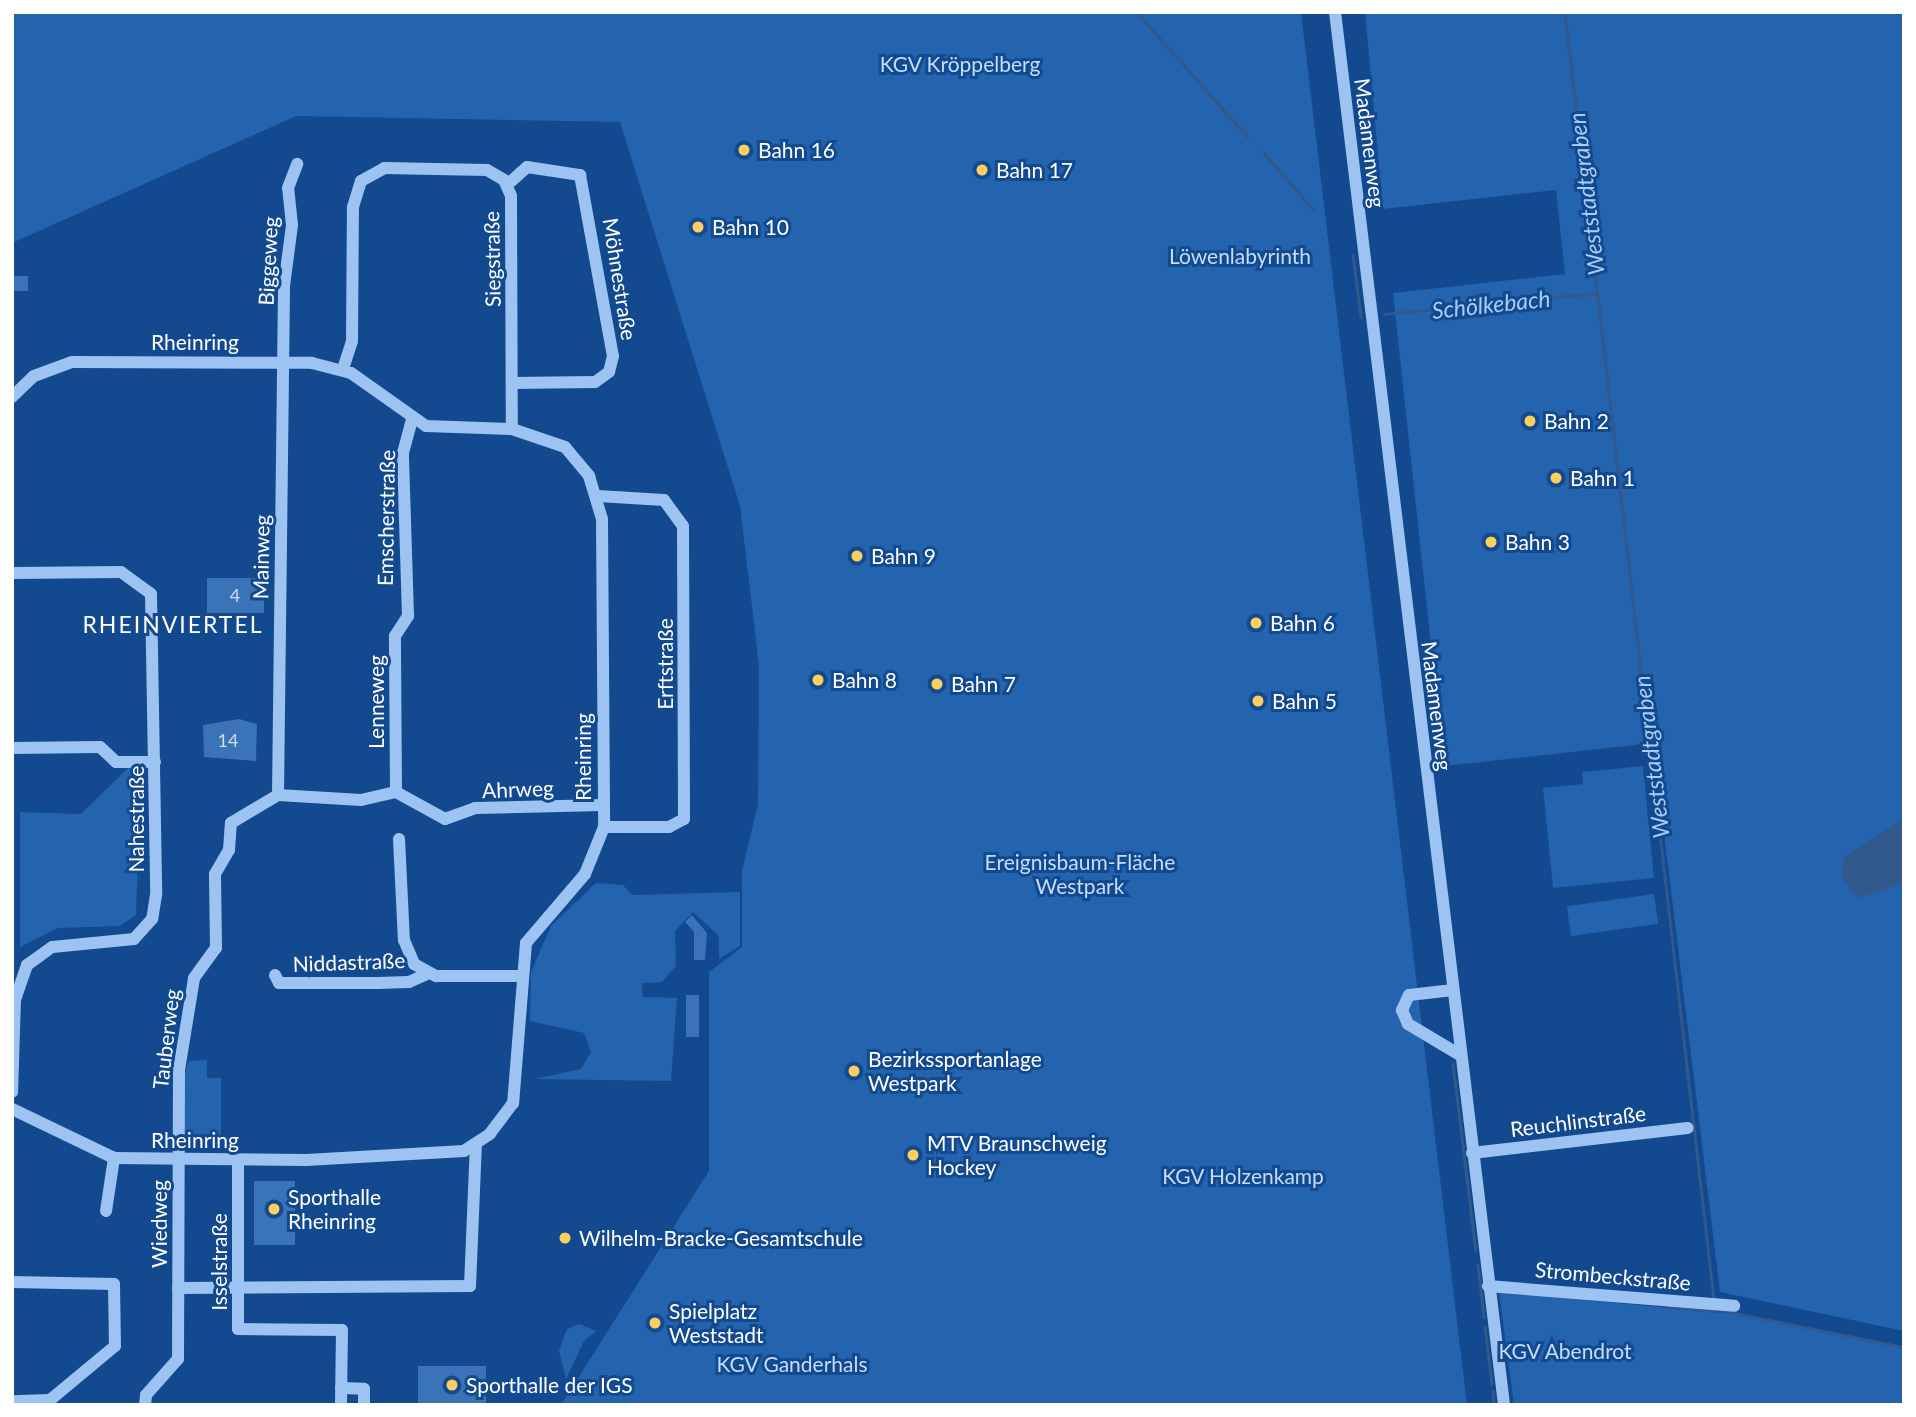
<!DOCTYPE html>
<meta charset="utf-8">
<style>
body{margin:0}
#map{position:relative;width:1916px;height:1417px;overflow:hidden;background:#13498e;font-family:Lato,sans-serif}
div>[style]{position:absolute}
.green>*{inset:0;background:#2463ad;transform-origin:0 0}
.water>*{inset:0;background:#31598c}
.stream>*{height:2.5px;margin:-1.25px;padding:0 1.25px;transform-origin:1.25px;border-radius:1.25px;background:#31598c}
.building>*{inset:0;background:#3b73b8;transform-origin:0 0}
.minor>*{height:12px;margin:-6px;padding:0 6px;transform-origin:6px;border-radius:6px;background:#9cc3f1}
.dots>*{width:19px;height:19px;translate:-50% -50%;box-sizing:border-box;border:4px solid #13498e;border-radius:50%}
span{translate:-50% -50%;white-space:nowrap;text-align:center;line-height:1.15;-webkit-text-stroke:6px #13498e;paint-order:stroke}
.number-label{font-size:18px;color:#cedced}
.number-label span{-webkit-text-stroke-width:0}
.park-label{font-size:21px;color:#c3defc}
.street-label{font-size:21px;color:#fff}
.poi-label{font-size:21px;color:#fff}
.left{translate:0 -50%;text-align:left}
.water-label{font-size:23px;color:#a8cdf8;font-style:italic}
.neighbourhood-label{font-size:23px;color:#fff;letter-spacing:2px}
.frame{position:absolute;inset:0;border:14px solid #fff;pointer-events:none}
</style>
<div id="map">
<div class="green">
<i style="clip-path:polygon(12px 12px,1301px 12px,1467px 1405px,561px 1405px,709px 1171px,709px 972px,742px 947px,742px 871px,758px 804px,759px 666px,740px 506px,620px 122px,296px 116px,12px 243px)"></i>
<i style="clip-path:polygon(1365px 12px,1904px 12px,1904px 1331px,1720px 1292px,1653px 743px,1444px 766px,1393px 293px,1565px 274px,1556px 190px,1383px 209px)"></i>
<i style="clip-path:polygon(130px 766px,141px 768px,136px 915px,120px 926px,58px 928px,20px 947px,20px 812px,81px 814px)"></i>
<i style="clip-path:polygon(1643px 766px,1654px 878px,1553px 888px,1543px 788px,1583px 784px,1582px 772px)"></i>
<i style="clip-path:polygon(596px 883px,623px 885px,632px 895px,740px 892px,740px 946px,719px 959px,719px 936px,693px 912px,675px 931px,676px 966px,662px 982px,642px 983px,643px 997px,677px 998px,671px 1081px,536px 1079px,581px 1069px,591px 1052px,584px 1033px,530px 1021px,531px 972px,551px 926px)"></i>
<i style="left:1654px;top:894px;width:30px;height:88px;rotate:82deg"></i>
<i style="clip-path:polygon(207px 1060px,207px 1078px,221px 1078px,221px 1145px,187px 1145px,180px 1094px,186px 1069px,189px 1061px)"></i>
<i style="clip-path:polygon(1499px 1292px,1734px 1314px,1904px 1347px,1904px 1405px,1514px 1405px)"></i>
<i style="clip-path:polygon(579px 1324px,596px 1331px,584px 1341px,566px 1379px,559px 1351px,567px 1329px)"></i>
</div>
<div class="water">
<i style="clip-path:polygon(1904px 818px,1904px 883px,1857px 898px,1841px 875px,1844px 857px)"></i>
</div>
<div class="stream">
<i style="left:1137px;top:12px;width:167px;rotate:48.4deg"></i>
<i style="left:1565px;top:12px;width:1296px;rotate:83.4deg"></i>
<i style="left:1263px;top:152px;width:77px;rotate:48.7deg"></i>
<i style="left:1353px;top:255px;width:63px;rotate:82.6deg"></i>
<i style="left:1384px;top:314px;width:214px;rotate:-5.6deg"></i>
<i style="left:1453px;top:1064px;width:188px;rotate:83deg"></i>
<i style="left:1478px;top:1265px;width:52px;rotate:83.4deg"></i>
<i style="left:1668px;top:1307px;width:47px;rotate:4.9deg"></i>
<i style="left:1715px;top:1309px;width:193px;rotate:11.4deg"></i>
<i style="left:1485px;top:1327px;width:57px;rotate:83deg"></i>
<i style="left:1493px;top:1391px;width:14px;rotate:86deg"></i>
</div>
<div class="building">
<i style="left:12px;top:276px;width:16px;height:15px"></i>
<i style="left:207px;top:578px;width:57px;height:35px"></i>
<i style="clip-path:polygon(239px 719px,257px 724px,256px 761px,204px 757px,203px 725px)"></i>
<i style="clip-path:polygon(692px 915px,707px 933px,705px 960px,694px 960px,694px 932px,685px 922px)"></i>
<i style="left:686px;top:995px;width:13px;height:42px"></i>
<i style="left:254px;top:1181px;width:41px;height:64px"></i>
<i style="left:418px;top:1366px;width:68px;height:39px"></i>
</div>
<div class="minor">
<i style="left:1335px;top:12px;width:1403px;rotate:83.08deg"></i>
<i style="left:507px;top:185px;width:27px;rotate:-42deg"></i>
<i style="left:527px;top:167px;width:54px;rotate:8.6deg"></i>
<i style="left:580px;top:175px;width:184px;rotate:79.7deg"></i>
<i style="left:613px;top:356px;width:16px;rotate:104deg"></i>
<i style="left:609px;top:372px;width:17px;rotate:144deg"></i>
<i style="left:595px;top:382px;width:83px;rotate:179.3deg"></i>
<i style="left:343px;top:369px;width:29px;rotate:-72deg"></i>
<i style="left:352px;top:341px;width:134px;rotate:-89.6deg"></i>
<i style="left:353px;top:207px;width:27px;rotate:-73deg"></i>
<i style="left:361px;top:181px;width:26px;rotate:-29deg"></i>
<i style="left:384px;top:168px;width:103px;rotate:1.1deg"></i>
<i style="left:487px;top:170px;width:20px;rotate:30deg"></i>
<i style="left:504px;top:180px;width:17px;rotate:66deg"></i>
<i style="left:511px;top:196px;width:233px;rotate:89.8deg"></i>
<i style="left:12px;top:397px;width:30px;rotate:-44deg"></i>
<i style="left:34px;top:376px;width:40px;rotate:-20.2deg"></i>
<i style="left:72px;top:362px;width:240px;rotate:0.2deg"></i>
<i style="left:312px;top:363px;width:40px;rotate:14.4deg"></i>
<i style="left:351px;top:373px;width:92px;rotate:35.2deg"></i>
<i style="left:426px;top:426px;width:86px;rotate:2deg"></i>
<i style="left:512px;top:429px;width:56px;rotate:18.8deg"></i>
<i style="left:565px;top:447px;width:38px;rotate:50deg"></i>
<i style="left:589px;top:476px;width:45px;rotate:73.2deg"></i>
<i style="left:602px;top:519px;width:308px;rotate:89.6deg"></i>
<i style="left:604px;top:827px;width:51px;rotate:112deg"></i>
<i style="left:585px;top:874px;width:91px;rotate:130.5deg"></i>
<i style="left:526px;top:943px;width:161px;rotate:94.6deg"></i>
<i style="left:513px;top:1103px;width:39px;rotate:127deg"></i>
<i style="left:490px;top:1134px;width:31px;rotate:147deg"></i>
<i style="left:464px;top:1151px;width:158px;rotate:176.7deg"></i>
<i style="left:306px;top:1160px;width:192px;rotate:-179.4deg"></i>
<i style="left:114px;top:1158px;width:113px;rotate:-154.3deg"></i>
<i style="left:598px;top:496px;width:66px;rotate:3.5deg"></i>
<i style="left:664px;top:500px;width:32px;rotate:54deg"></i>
<i style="left:683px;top:526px;width:293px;rotate:89.8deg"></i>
<i style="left:684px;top:819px;width:17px;rotate:152deg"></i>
<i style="left:669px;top:827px;width:65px;rotate:180deg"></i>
<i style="left:12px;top:573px;width:109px;rotate:-0.5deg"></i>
<i style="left:121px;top:572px;width:37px;rotate:36deg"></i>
<i style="left:151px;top:594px;width:301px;rotate:89deg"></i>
<i style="left:156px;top:895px;width:24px;rotate:99deg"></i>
<i style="left:152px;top:919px;width:27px;rotate:132deg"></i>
<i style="left:134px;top:939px;width:82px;rotate:174.4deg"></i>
<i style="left:52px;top:947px;width:31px;rotate:144deg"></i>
<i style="left:27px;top:965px;width:36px;rotate:109deg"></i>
<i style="left:15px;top:999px;width:93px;rotate:91.8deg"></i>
<i style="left:12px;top:748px;width:88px;rotate:-0.7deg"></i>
<i style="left:100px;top:747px;width:22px;rotate:43deg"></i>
<i style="left:116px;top:762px;width:39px"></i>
<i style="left:396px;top:792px;width:156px;rotate:-90.4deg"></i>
<i style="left:395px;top:636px;width:24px;rotate:-57deg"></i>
<i style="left:408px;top:616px;width:163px;rotate:-91.8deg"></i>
<i style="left:403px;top:453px;width:34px;rotate:-75deg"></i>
<i style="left:278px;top:795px;width:509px;rotate:-89.32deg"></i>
<i style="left:284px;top:286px;width:62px;rotate:-82.5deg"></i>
<i style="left:292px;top:225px;width:37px;rotate:-96deg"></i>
<i style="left:288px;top:188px;width:26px;rotate:-69deg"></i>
<i style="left:278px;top:795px;width:83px;rotate:3.4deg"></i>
<i style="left:361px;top:800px;width:36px;rotate:-13deg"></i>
<i style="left:396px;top:792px;width:56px;rotate:28.9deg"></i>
<i style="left:445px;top:819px;width:32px;rotate:-20deg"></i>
<i style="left:475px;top:808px;width:128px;rotate:-1.3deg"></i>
<i style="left:399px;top:839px;width:101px;rotate:87.2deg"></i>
<i style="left:404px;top:940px;width:26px;rotate:67deg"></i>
<i style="left:414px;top:964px;width:25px;rotate:29deg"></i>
<i style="left:436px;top:976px;width:83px"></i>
<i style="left:275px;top:975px;width:9px;rotate:63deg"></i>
<i style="left:279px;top:983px;width:99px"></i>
<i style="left:378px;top:983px;width:31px;rotate:-2deg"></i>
<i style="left:409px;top:982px;width:22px;rotate:-24deg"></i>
<i style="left:1453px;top:990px;width:44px;rotate:173.5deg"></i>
<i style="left:1409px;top:995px;width:17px;rotate:115deg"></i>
<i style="left:1402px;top:1010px;width:15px;rotate:67deg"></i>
<i style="left:1408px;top:1024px;width:61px;rotate:30.8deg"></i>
<i style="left:1472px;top:1153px;width:217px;rotate:-6.6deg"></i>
<i style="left:238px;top:1160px;width:169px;rotate:90deg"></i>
<i style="left:238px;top:1329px;width:104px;rotate:0.6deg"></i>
<i style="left:342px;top:1330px;width:75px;rotate:90.8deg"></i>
<i style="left:106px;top:1211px;width:54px;rotate:-81.4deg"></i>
<i style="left:12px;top:1282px;width:102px;rotate:1.1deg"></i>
<i style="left:114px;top:1284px;width:62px;rotate:89.1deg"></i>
<i style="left:115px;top:1346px;width:85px;rotate:140.3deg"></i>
<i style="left:50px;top:1400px;width:38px;rotate:178deg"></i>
<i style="left:1488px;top:1286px;width:247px;rotate:4.6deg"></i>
<i style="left:178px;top:1288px;width:292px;rotate:-0.4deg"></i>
<i style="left:470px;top:1286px;width:142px;rotate:-87.6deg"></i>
<i style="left:341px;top:1388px;width:23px;rotate:2deg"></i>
<i style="left:364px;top:1389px;width:16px;rotate:90deg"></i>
<i style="left:145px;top:1405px;width:10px;rotate:-84deg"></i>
<i style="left:146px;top:1395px;width:48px;rotate:-48.4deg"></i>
<i style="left:178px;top:1359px;width:289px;rotate:-89.8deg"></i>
<i style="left:179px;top:1070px;width:93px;rotate:-80.7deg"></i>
<i style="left:194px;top:978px;width:37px;rotate:-54deg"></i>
<i style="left:216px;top:948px;width:74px;rotate:-90.8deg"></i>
<i style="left:215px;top:874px;width:28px;rotate:-60deg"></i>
<i style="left:229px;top:850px;width:27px;rotate:-86deg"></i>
<i style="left:231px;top:823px;width:55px;rotate:-30.8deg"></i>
</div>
<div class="dots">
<i style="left:744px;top:150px;background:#ffcf5d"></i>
<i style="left:982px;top:170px;background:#ffcf5d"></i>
<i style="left:698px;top:227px;background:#ffcf5d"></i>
<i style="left:1530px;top:421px;background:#ffcf5d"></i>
<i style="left:1556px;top:478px;background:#ffcf5d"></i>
<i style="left:1491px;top:542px;background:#ffcf5d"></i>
<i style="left:857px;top:556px;background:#ffcf5d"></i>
<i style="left:1256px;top:623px;background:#ffcf5d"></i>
<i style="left:818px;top:680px;background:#ffcf5d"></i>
<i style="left:937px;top:684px;background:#ffcf5d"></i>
<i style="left:1258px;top:701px;background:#ffcf5d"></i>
<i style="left:854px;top:1071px;background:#ffcf5d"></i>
<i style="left:913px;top:1155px;background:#ffcf5d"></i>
<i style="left:274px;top:1209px;background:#ffcf5d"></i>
<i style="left:565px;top:1238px;background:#ffcf5d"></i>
<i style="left:655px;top:1323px;background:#ffcf5d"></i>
<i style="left:452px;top:1385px;background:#ffcf5d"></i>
</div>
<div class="number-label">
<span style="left:235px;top:595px">4</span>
<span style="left:228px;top:740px">14</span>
</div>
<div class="park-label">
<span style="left:960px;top:64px">KGV Kröppelberg</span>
<span style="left:1240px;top:256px">Löwenlabyrinth</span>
<span style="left:1080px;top:874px">Ereignisbaum-Fläche<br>Westpark</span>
<span style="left:1243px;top:1176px">KGV Holzenkamp</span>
<span style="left:1565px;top:1351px">KGV Abendrot</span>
<span style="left:792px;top:1364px">KGV Ganderhals</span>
</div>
<div class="street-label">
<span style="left:1370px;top:143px;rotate:83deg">Madamenweg</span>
<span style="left:492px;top:259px;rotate:-91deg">Siegstraße</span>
<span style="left:268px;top:261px;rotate:-87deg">Biggeweg</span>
<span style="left:620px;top:279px;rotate:81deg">Möhnestraße</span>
<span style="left:195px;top:342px">Rheinring</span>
<span style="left:386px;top:518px;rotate:-89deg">Emscherstraße</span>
<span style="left:261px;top:557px;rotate:-89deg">Mainweg</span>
<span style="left:665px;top:664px;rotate:-90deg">Erftstraße</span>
<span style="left:376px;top:702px;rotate:-90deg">Lenneweg</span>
<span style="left:1437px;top:706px;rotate:83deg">Madamenweg</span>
<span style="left:583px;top:757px;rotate:-90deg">Rheinring</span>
<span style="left:518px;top:789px;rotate:-2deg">Ahrweg</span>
<span style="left:136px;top:819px;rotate:-90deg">Nahestraße</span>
<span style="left:349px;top:962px;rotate:-2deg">Niddastraße</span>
<span style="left:166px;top:1039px;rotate:-83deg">Tauberweg</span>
<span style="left:1578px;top:1121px;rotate:-7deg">Reuchlinstraße</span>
<span style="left:195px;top:1140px">Rheinring</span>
<span style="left:159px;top:1224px;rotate:-90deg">Wiedweg</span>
<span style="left:219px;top:1262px;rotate:-90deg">Isselstraße</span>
<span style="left:1613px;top:1276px;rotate:5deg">Strombeckstraße</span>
</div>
<div class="poi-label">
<span class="left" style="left:758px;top:150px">Bahn 16</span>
<span class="left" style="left:996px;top:170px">Bahn 17</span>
<span class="left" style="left:712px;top:227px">Bahn 10</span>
<span class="left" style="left:1544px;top:421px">Bahn 2</span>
<span class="left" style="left:1570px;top:478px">Bahn 1</span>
<span class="left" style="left:1505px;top:542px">Bahn 3</span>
<span class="left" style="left:871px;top:556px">Bahn 9</span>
<span class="left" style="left:1270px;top:623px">Bahn 6</span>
<span class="left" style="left:832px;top:680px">Bahn 8</span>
<span class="left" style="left:951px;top:684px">Bahn 7</span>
<span class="left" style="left:1272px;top:701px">Bahn 5</span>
<span class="left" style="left:868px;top:1071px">Bezirkssportanlage<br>Westpark</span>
<span class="left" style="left:927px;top:1155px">MTV Braunschweig<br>Hockey</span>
<span class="left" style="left:288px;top:1209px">Sporthalle<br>Rheinring</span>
<span class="left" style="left:579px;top:1238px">Wilhelm-Bracke-Gesamtschule</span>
<span class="left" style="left:669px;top:1323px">Spielplatz<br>Weststadt</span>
<span class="left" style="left:466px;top:1385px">Sporthalle der IGS</span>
</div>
<div class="water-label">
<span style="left:1586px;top:194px;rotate:-97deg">Weststadtgraben</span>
<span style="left:1491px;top:304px;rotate:-6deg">Schölkebach</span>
<span style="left:1651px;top:757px;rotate:-97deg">Weststadtgraben</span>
</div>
<div class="neighbourhood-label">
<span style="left:173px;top:624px">RHEINVIERTEL</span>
</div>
<div class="frame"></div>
</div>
